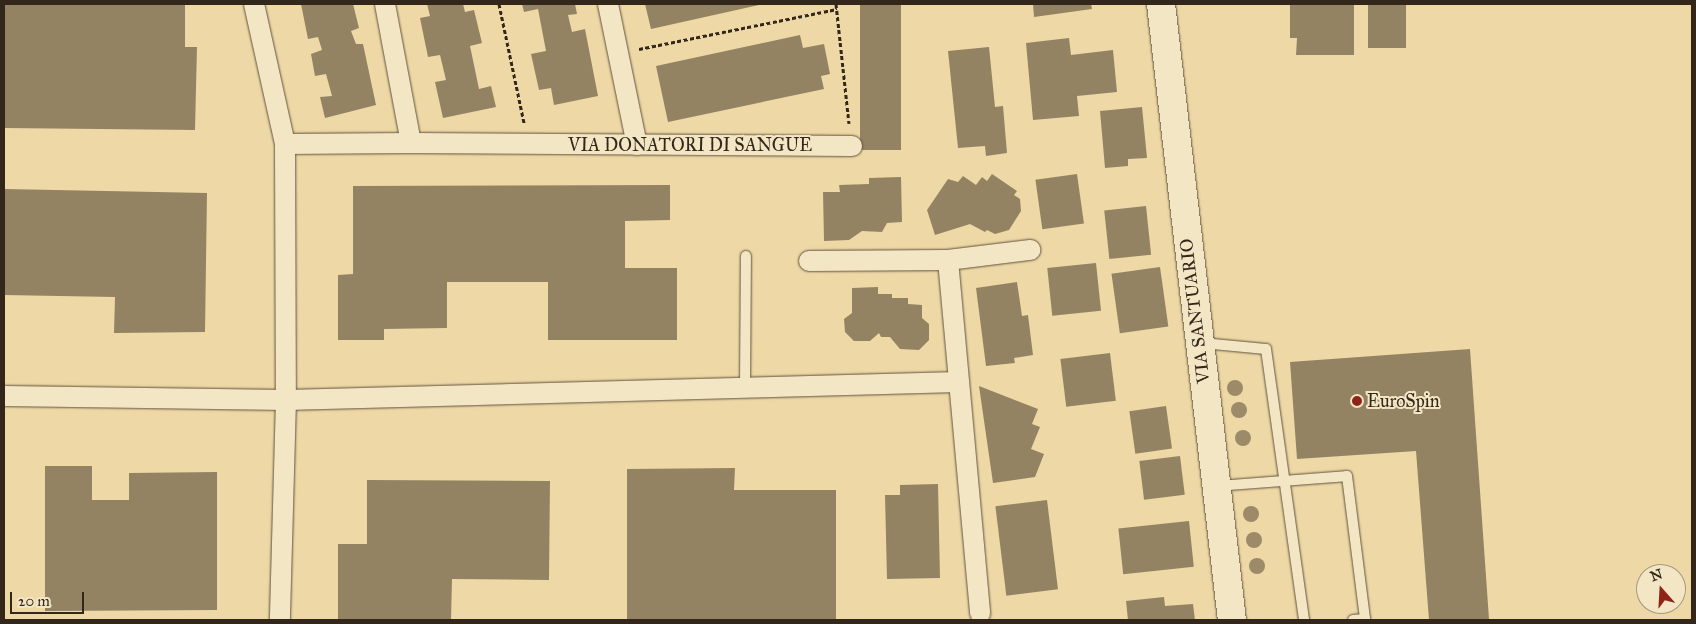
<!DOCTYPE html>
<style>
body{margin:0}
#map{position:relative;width:1696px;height:624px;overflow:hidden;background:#edd8a6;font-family:"IM FELL Great Primer",serif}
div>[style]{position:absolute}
.building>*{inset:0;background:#948363;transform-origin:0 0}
.path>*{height:3px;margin-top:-1.5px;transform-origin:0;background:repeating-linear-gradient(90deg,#33261a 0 4px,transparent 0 6.5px)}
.roads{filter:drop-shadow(0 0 1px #62523d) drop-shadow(0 0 1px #62523d)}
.lane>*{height:10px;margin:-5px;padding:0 5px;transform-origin:5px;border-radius:5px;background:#f3e6c5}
.street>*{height:20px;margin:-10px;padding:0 10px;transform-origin:10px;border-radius:10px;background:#f3e6c5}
.secondary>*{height:28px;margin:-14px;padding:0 14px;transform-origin:14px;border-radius:14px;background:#f3e6c5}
.trees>*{width:16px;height:16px;margin:-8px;border-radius:50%;background:#9c8a69}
.dots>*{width:14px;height:14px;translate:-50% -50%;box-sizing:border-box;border:2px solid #f3e6c5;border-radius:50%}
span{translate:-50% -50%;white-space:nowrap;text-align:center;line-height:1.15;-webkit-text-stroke:4px #f3e6c5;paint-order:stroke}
.street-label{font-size:18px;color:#33261a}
.poi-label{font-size:18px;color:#33261a}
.left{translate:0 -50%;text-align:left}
.frame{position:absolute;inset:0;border:5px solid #33261a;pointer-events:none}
.north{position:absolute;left:1636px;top:564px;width:50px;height:50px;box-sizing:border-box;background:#f3e6c5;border:1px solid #a69981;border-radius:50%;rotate:341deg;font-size:14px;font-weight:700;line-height:20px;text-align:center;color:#33261a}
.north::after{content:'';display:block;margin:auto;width:18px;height:22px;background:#8f2418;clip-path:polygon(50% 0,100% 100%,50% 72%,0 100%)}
.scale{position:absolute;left:10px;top:592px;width:74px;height:22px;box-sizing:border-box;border:2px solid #33261a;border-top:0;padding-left:6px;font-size:15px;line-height:18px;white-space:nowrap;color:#33261a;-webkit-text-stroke:4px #f3e6c5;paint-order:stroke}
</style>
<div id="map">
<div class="building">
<i style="clip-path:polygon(4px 4px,185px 4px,185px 47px,197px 47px,195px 130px,4px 128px)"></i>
<i style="clip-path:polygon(301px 4px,353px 4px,359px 28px,351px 31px,356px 44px,363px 44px,376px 105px,325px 118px,320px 97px,332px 96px,326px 74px,315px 76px,311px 54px,322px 50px,318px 37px,308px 39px)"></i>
<i style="clip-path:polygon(427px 4px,463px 4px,465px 12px,474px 10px,482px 43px,470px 46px,479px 89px,491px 86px,496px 107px,443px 118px,435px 82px,446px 80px,440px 55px,428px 57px,420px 18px,430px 16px)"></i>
<i style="clip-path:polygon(522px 4px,575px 4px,577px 14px,568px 15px,572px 32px,585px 29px,598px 96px,554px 105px,551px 88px,539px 90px,531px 54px,546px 51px,538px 9px,524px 12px)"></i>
<i style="clip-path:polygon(645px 4px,759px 4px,759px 5px,651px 29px)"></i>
<i style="left:860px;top:4px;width:41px;height:146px"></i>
<i style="clip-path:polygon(1033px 4px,1091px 4px,1092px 9px,1034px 17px)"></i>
<i style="clip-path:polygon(1290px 4px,1354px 4px,1354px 55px,1296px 55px,1297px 38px,1290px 38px)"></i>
<i style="left:1368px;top:4px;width:38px;height:44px"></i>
<i style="clip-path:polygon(800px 35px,803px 48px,824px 44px,830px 74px,821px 76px,824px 89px,668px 122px,656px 66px)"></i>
<i style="clip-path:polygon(1069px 38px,1071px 55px,1113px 50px,1117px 92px,1077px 96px,1079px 116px,1033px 120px,1026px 43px)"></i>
<i style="clip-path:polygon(989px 47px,995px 107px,1003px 106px,1007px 153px,986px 156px,985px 146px,958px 148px,948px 51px)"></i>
<i style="clip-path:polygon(1142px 107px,1147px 158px,1128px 159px,1128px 166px,1105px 168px,1100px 111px)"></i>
<i style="clip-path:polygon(992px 174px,1017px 191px,1014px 195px,1020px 199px,1021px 211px,1009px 230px,995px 234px,987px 230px,985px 232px,970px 224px,935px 235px,927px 210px,948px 179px,958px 182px,963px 176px,976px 185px,982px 177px,987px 181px)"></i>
<i style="left:1077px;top:174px;width:50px;height:42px;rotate:82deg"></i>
<i style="clip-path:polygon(901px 177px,902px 222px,887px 223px,882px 232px,862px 231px,849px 240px,824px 241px,823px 192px,840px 192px,839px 185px,869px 184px,869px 178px)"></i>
<i style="clip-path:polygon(670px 185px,670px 220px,625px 221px,625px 268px,677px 268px,677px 340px,548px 340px,548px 282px,447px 282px,447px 328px,384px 329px,384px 340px,338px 340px,338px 275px,353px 274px,353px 186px)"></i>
<i style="clip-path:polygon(4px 189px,207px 193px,205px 332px,114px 333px,115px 297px,4px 295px)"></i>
<i style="left:1146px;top:206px;width:49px;height:42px;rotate:84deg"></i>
<i style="left:1096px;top:263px;width:48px;height:49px;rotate:84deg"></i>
<i style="left:1160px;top:267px;width:60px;height:49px;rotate:82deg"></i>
<i style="clip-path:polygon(1017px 282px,1022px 316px,1028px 315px,1033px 355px,1014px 358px,1015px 363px,986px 366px,976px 288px)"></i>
<i style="clip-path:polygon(878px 287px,878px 294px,892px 294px,892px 298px,908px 298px,908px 304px,922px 305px,922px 318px,929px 324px,929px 340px,919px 350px,900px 349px,890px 337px,881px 337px,879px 333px,870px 341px,854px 341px,845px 332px,844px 319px,852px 313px,852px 288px)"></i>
<i style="clip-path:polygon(1470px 349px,1489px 619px,1429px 620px,1416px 451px,1297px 459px,1290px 362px)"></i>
<i style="left:1110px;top:353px;width:48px;height:50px;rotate:83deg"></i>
<i style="clip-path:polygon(979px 386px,1038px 409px,1032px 424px,1040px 427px,1031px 449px,1044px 454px,1035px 477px,993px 483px)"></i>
<i style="left:1166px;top:406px;width:43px;height:37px;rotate:82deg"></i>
<i style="left:1180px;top:456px;width:39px;height:41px;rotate:83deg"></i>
<i style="clip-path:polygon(45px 466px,92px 466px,92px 500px,129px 500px,129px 473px,217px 472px,217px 610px,45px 611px)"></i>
<i style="clip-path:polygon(735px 468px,734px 490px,836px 490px,836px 620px,627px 620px,627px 469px)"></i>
<i style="clip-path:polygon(367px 480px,550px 481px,549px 580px,452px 579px,451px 620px,338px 619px,338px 544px,367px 544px)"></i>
<i style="clip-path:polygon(938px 484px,940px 578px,887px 579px,885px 495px,900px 495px,900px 485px)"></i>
<i style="left:1047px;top:500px;width:90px;height:52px;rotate:83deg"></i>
<i style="left:1189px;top:521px;width:46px;height:71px;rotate:84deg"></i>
<i style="clip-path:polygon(1164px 597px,1165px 606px,1193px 604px,1195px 620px,1128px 620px,1126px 601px)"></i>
</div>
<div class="path">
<i style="left:499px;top:4px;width:122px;rotate:78.1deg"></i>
<i style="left:836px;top:4px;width:120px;rotate:83.8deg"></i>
<i style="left:639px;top:49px;width:202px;rotate:-11.4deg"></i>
</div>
<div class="roads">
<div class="lane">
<i style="left:1202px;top:343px;width:64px;rotate:5.4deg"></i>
<i style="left:1266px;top:349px;width:274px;rotate:82deg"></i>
<i style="left:745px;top:388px;width:132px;rotate:-89.6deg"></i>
<i style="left:1217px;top:486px;width:130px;rotate:-4.4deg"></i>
<i style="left:1347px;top:476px;width:144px;rotate:82.8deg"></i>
<i style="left:1365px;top:619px;width:12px;rotate:175deg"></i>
</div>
<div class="street">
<i style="left:254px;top:4px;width:143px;rotate:77.5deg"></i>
<i style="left:285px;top:144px;width:256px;rotate:89.8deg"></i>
<i style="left:286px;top:400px;width:220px;rotate:91.6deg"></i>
<i style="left:608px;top:4px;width:144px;rotate:78.4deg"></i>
<i style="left:411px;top:143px;width:441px;rotate:0.4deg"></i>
<i style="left:285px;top:144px;width:126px;rotate:-0.5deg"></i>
<i style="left:411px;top:143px;width:141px;rotate:-100.6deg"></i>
<i style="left:948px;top:260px;width:83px;rotate:-7deg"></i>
<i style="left:809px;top:261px;width:139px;rotate:-0.4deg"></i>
<i style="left:948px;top:260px;width:355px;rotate:84.8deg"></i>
<i style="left:4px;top:396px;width:282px;rotate:0.8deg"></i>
<i style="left:286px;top:400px;width:673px;rotate:-1.53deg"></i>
</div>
<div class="secondary">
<i style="left:1161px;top:4px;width:620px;rotate:83.43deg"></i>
</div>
</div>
<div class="trees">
<i style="left:1235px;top:388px"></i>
<i style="left:1239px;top:410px"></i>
<i style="left:1243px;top:438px"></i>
<i style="left:1251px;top:514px"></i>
<i style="left:1254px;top:540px"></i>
<i style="left:1257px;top:566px"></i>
</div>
<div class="dots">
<i style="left:1357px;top:401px;background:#8f2418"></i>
</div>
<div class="street-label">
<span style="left:690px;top:145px">VIA DONATORI DI SANGUE</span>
<span style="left:1195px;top:311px;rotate:-97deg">VIA SANTUARIO</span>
</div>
<div class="poi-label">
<span class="left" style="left:1367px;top:401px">EuroSpin</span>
</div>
<div class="frame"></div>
<div class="north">N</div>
<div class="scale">20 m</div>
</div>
